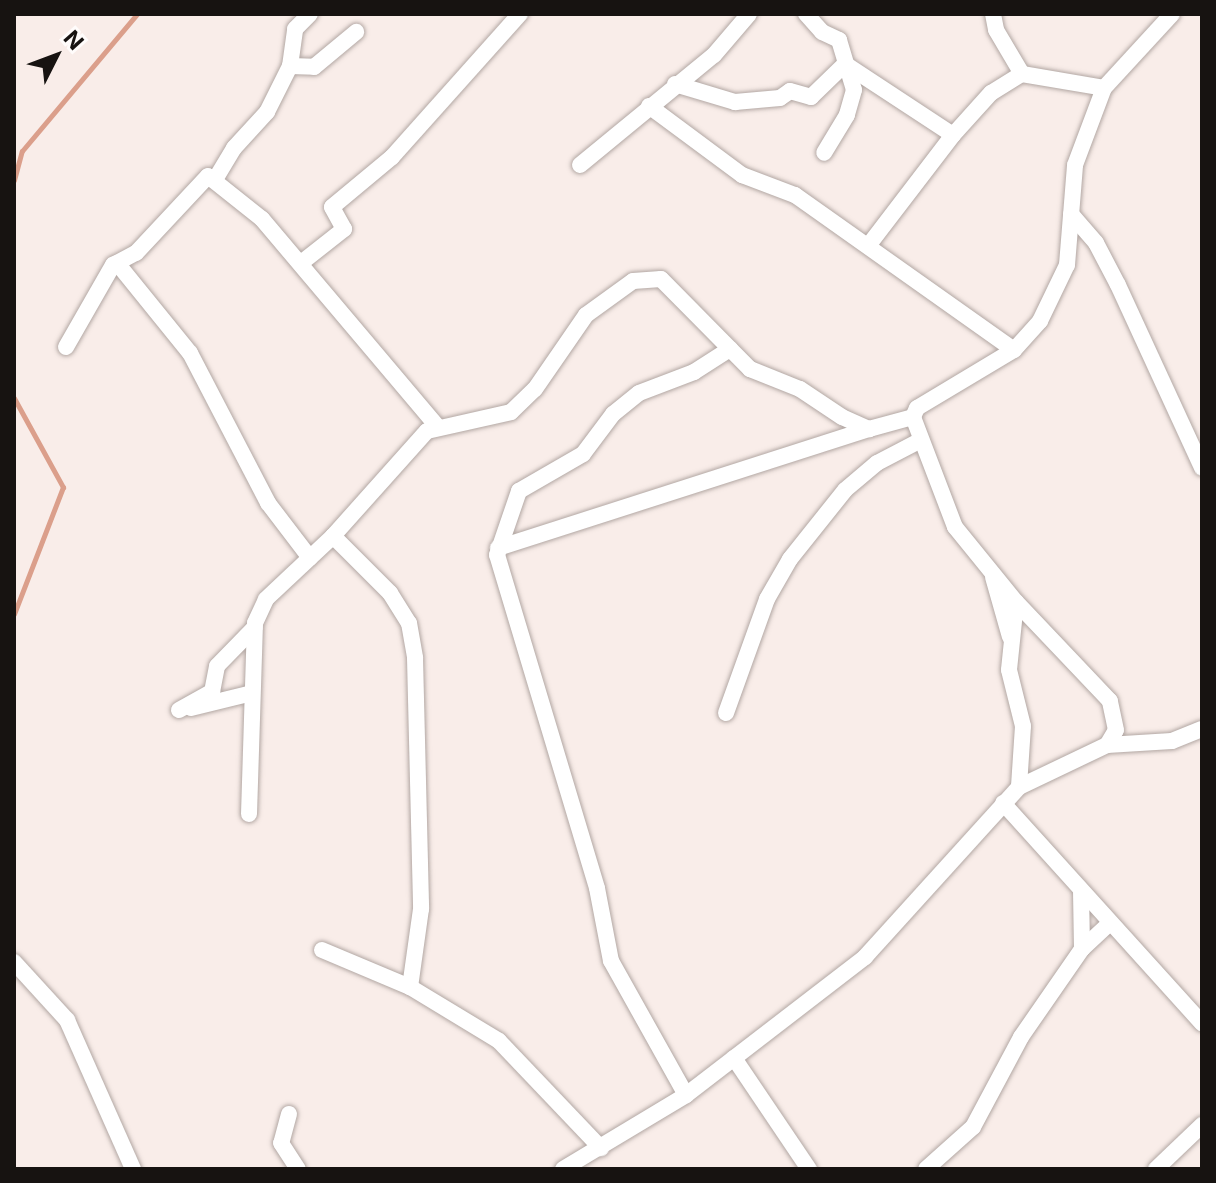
<!DOCTYPE html>
<style>
body{margin:0}
#map{position:relative;width:1216px;height:1183px;overflow:hidden;background:#f9ede9;font-family:Inter,sans-serif}
div>[style]{position:absolute}
.stream>*{height:5px;margin:-2.5px;padding:0 2.5px;transform-origin:2.5px;border-radius:2.5px;background:#db9f8b}
.roads{filter:drop-shadow(0 0 2px #b2a7a3) drop-shadow(0 0 2px #b2a7a3)}
.street>*{height:16px;margin:-8px;padding:0 8px;transform-origin:8px;border-radius:8px;background:#fff}
span{translate:-50% -50%;white-space:nowrap;text-align:center;line-height:1.15;-webkit-text-stroke:8px #fffcfb;paint-order:stroke}
.frame{position:absolute;inset:0;border:16px solid #171311;pointer-events:none}
.north{position:absolute;left:16px;top:16px;width:80px;height:80px;-webkit-text-stroke:6px #fffcfb;paint-order:stroke;rotate:48deg;font-size:22px;font-weight:700;line-height:32px;text-align:center;color:#171311}
.north::after{content:'';display:block;margin:auto;width:28px;height:36px;background:#171311;clip-path:polygon(50% 0,100% 100%,50% 72%,0 100%)}
</style>
<div id="map">
<div class="stream">
<i style="left:14px;top:180px;width:30px;rotate:-75deg"></i>
<i style="left:22px;top:151px;width:179px;rotate:-50deg"></i>
<i style="left:14px;top:398px;width:102px;rotate:61.2deg"></i>
<i style="left:63px;top:487px;width:136px;rotate:111.1deg"></i>
</div>
<div class="roads">
<div class="street">
<i style="left:806px;top:14px;width:24px;rotate:48deg"></i>
<i style="left:822px;top:32px;width:19px;rotate:25deg"></i>
<i style="left:839px;top:40px;width:52px;rotate:73.3deg"></i>
<i style="left:854px;top:90px;width:26px;rotate:106deg"></i>
<i style="left:847px;top:115px;width:44px;rotate:121.2deg"></i>
<i style="left:993px;top:14px;width:16px;rotate:79deg"></i>
<i style="left:996px;top:30px;width:51px;rotate:59.4deg"></i>
<i style="left:1022px;top:74px;width:83px;rotate:9.7deg"></i>
<i style="left:845px;top:64px;width:129px;rotate:33.3deg"></i>
<i style="left:290px;top:66px;width:24px;rotate:2deg"></i>
<i style="left:314px;top:67px;width:55px;rotate:-39.8deg"></i>
<i style="left:675px;top:84px;width:63px;rotate:16.7deg"></i>
<i style="left:735px;top:102px;width:45px;rotate:-5.1deg"></i>
<i style="left:780px;top:98px;width:12px;rotate:-35deg"></i>
<i style="left:790px;top:91px;width:22px;rotate:16deg"></i>
<i style="left:811px;top:97px;width:47px;rotate:-44.1deg"></i>
<i style="left:649px;top:106px;width:116px;rotate:36.6deg"></i>
<i style="left:742px;top:175px;width:57px;rotate:20.7deg"></i>
<i style="left:795px;top:195px;width:268px;rotate:35.3deg"></i>
<i style="left:580px;top:165px;width:173px;rotate:-39.4deg"></i>
<i style="left:714px;top:55px;width:54px;rotate:-49.5deg"></i>
<i style="left:216px;top:178px;width:35px;rotate:-59deg"></i>
<i style="left:234px;top:148px;width:49px;rotate:-47.5deg"></i>
<i style="left:267px;top:112px;width:51px;rotate:-63.4deg"></i>
<i style="left:290px;top:66px;width:37px;rotate:-82deg"></i>
<i style="left:295px;top:29px;width:21px;rotate:-45deg"></i>
<i style="left:1071px;top:214px;width:38px;rotate:49deg"></i>
<i style="left:1096px;top:243px;width:47px;rotate:62.4deg"></i>
<i style="left:1118px;top:285px;width:201px;rotate:65.3deg"></i>
<i style="left:868px;top:246px;width:140px;rotate:-52.6deg"></i>
<i style="left:953px;top:135px;width:57px;rotate:-47.9deg"></i>
<i style="left:991px;top:93px;width:36px;rotate:-32deg"></i>
<i style="left:117px;top:263px;width:116px;rotate:51deg"></i>
<i style="left:190px;top:353px;width:169px;rotate:62.5deg"></i>
<i style="left:268px;top:503px;width:69px;rotate:52.6deg"></i>
<i style="left:301px;top:263px;width:55px;rotate:-38.3deg"></i>
<i style="left:344px;top:229px;width:25px;rotate:-119deg"></i>
<i style="left:332px;top:207px;width:78px;rotate:-39.8deg"></i>
<i style="left:392px;top:157px;width:192px;rotate:-48.2deg"></i>
<i style="left:66px;top:347px;width:95px;rotate:-60.2deg"></i>
<i style="left:113px;top:265px;width:26px;rotate:-28deg"></i>
<i style="left:136px;top:253px;width:105px;rotate:-46.9deg"></i>
<i style="left:208px;top:176px;width:69px;rotate:38.5deg"></i>
<i style="left:262px;top:219px;width:271px;rotate:49.8deg"></i>
<i style="left:333px;top:536px;width:81px;rotate:45deg"></i>
<i style="left:390px;top:593px;width:36px;rotate:58deg"></i>
<i style="left:409px;top:623px;width:36px;rotate:80deg"></i>
<i style="left:415px;top:658px;width:251px;rotate:88.6deg"></i>
<i style="left:421px;top:909px;width:79px;rotate:98deg"></i>
<i style="left:498px;top:548px;width:390px;rotate:-17.8deg"></i>
<i style="left:993px;top:577px;width:62px;rotate:74.2deg"></i>
<i style="left:1016px;top:602px;width:68px;rotate:95.9deg"></i>
<i style="left:1009px;top:670px;width:58px;rotate:76deg"></i>
<i style="left:1023px;top:726px;width:61px;rotate:93.8deg"></i>
<i style="left:191px;top:708px;width:63px;rotate:-13.8deg"></i>
<i style="left:179px;top:710px;width:38px;rotate:-29deg"></i>
<i style="left:212px;top:692px;width:26px;rotate:-79deg"></i>
<i style="left:217px;top:666px;width:54px;rotate:-45.7deg"></i>
<i style="left:726px;top:713px;width:121px;rotate:-70.2deg"></i>
<i style="left:767px;top:599px;width:46px;rotate:-60.1deg"></i>
<i style="left:790px;top:559px;width:88px;rotate:-51.4deg"></i>
<i style="left:845px;top:490px;width:42px;rotate:-40.2deg"></i>
<i style="left:877px;top:463px;width:47px;rotate:-27.6deg"></i>
<i style="left:1107px;top:745px;width:65px;rotate:-3.5deg"></i>
<i style="left:1172px;top:741px;width:32px;rotate:-22deg"></i>
<i style="left:1003px;top:803px;width:297px;rotate:47.9deg"></i>
<i style="left:249px;top:814px;width:191px;rotate:-88.2deg"></i>
<i style="left:255px;top:623px;width:26px;rotate:-65deg"></i>
<i style="left:266px;top:599px;width:92px;rotate:-43.2deg"></i>
<i style="left:333px;top:536px;width:141px;rotate:-48.2deg"></i>
<i style="left:427px;top:431px;width:86px;rotate:-12.7deg"></i>
<i style="left:511px;top:412px;width:33px;rotate:-44deg"></i>
<i style="left:535px;top:389px;width:90px;rotate:-55.4deg"></i>
<i style="left:586px;top:315px;width:58px;rotate:-35.9deg"></i>
<i style="left:633px;top:281px;width:28px;rotate:-4deg"></i>
<i style="left:661px;top:279px;width:127px;rotate:45.3deg"></i>
<i style="left:750px;top:369px;width:54px;rotate:21.8deg"></i>
<i style="left:800px;top:389px;width:50px;rotate:33.7deg"></i>
<i style="left:842px;top:417px;width:30px;rotate:24deg"></i>
<i style="left:869px;top:429px;width:46px;rotate:-15.3deg"></i>
<i style="left:1081px;top:891px;width:58px;rotate:89deg"></i>
<i style="left:322px;top:950px;width:95px;rotate:22.8deg"></i>
<i style="left:410px;top:987px;width:104px;rotate:31.2deg"></i>
<i style="left:499px;top:1041px;width:148px;rotate:46.4deg"></i>
<i style="left:14px;top:962px;width:79px;rotate:47.6deg"></i>
<i style="left:67px;top:1020px;width:163px;rotate:66.1deg"></i>
<i style="left:734px;top:1058px;width:134px;rotate:56deg"></i>
<i style="left:686px;top:1095px;width:154px;rotate:-119.2deg"></i>
<i style="left:611px;top:961px;width:74px;rotate:-100.9deg"></i>
<i style="left:597px;top:888px;width:348px;rotate:-106.7deg"></i>
<i style="left:497px;top:555px;width:68px;rotate:-71deg"></i>
<i style="left:519px;top:491px;width:74px;rotate:-30deg"></i>
<i style="left:583px;top:454px;width:50px;rotate:-53.1deg"></i>
<i style="left:613px;top:414px;width:33px;rotate:-39deg"></i>
<i style="left:639px;top:393px;width:59px;rotate:-20.9deg"></i>
<i style="left:694px;top:372px;width:43px;rotate:-32.6deg"></i>
<i style="left:289px;top:1114px;width:30px;rotate:105deg"></i>
<i style="left:281px;top:1143px;width:31px;rotate:57deg"></i>
<i style="left:563px;top:1169px;width:144px;rotate:-31deg"></i>
<i style="left:686px;top:1095px;width:226px;rotate:-37.6deg"></i>
<i style="left:865px;top:957px;width:229px;rotate:-47.8deg"></i>
<i style="left:1019px;top:787px;width:98px;rotate:-25.5deg"></i>
<i style="left:1107px;top:745px;width:17px;rotate:-59deg"></i>
<i style="left:1116px;top:730px;width:30px;rotate:-102deg"></i>
<i style="left:1110px;top:701px;width:137px;rotate:-133.5deg"></i>
<i style="left:1016px;top:602px;width:97px;rotate:-129.1deg"></i>
<i style="left:955px;top:527px;width:118px;rotate:-110.9deg"></i>
<i style="left:913px;top:417px;width:10px;rotate:-66deg"></i>
<i style="left:917px;top:408px;width:113px;rotate:-30.9deg"></i>
<i style="left:1014px;top:350px;width:39px;rotate:-48deg"></i>
<i style="left:1040px;top:321px;width:62px;rotate:-64.3deg"></i>
<i style="left:1067px;top:265px;width:100px;rotate:-85.4deg"></i>
<i style="left:1075px;top:165px;width:82px;rotate:-69.4deg"></i>
<i style="left:1104px;top:88px;width:100px;rotate:-47.4deg"></i>
<i style="left:926px;top:1169px;width:63px;rotate:-41.8deg"></i>
<i style="left:973px;top:1127px;width:102px;rotate:-61.9deg"></i>
<i style="left:1021px;top:1037px;width:107px;rotate:-55.3deg"></i>
<i style="left:1082px;top:949px;width:37px;rotate:-43deg"></i>
<i style="left:1156px;top:1169px;width:64px;rotate:-43.7deg"></i>
</div>
</div>
<div class="frame"></div>
<div class="north">N</div>
</div>
